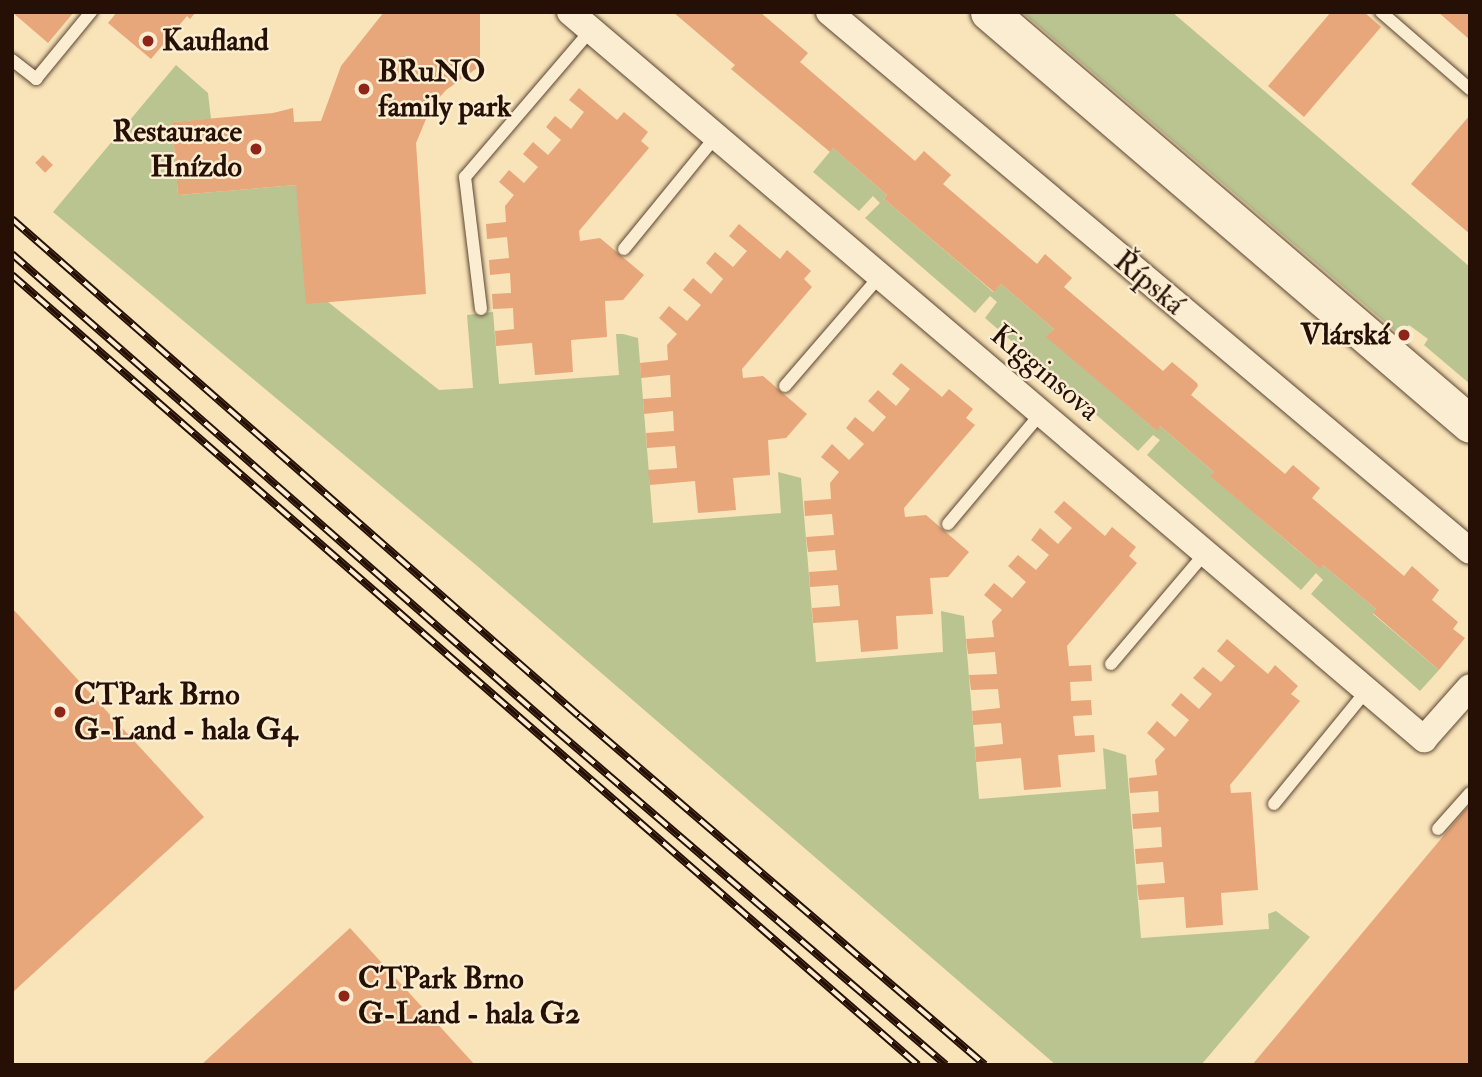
<!DOCTYPE html>
<meta charset="utf-8">
<style>
body{margin:0}
#map{position:relative;width:1482px;height:1077px;overflow:hidden;background:#f9e3b8;font-family:"IM FELL Double Pica",serif}
div>[style]{position:absolute}
.green>*{inset:0;background:#bac491}
.building>*{inset:0;background:#e7a77a;transform-origin:0 0}
.roads{filter:drop-shadow(0 0 2px #5b4532) drop-shadow(0 0 2px #5b4532)}
.lane>*{height:12px;margin:-6px;padding:0 6px;transform-origin:6px;border-radius:6px;background:#fbedd1}
.street>*{height:26px;margin:-13px;padding:0 13px;transform-origin:13px;border-radius:13px;background:#fbedd1}
.secondary>*{height:37px;margin:-18.5px;padding:0 18.5px;transform-origin:18.5px;border-radius:18.5px;background:#fbedd1}
.rail>*{height:8px;margin-top:-4px;transform-origin:0;background:repeating-linear-gradient(90deg,#fbedd1 0 16px,#261005 0 32px);box-sizing:border-box;border-block:2px solid #261005}
.dots>*{width:19px;height:19px;translate:-50% -50%;box-sizing:border-box;border:4px solid #fbedd1;border-radius:50%}
span{translate:-50% -50%;white-space:nowrap;text-align:center;line-height:1.15;-webkit-text-stroke:5px #fbedd1;paint-order:stroke}
.poi-label{font-size:30px;color:#261005;font-weight:700}
.left{translate:0 -50%;text-align:left}
.right{translate:-100% -50%;text-align:right}
.street-label{font-size:30px;color:#261005}
.frame{position:absolute;inset:0;border:14px solid #261005;pointer-events:none}
</style>
<div id="map">
<div class="green">
<i style="clip-path:polygon(1022px 12px,1172px 12px,1470px 267px,1470px 384px,1424px 345px,1428px 339px,1409px 325px,1400px 335px)"></i>
<i style="clip-path:polygon(176px 65px,208px 93px,211px 119px,172px 122px,178px 195px,296px 185px,328px 302px,439px 390px,473px 388px,467px 315px,493px 312px,499px 384px,619px 375px,616px 334px,623px 334px,638px 338px,653px 523px,781px 513px,778px 472px,801px 478px,816px 662px,943px 652px,941px 611px,964px 616px,979px 799px,1106px 789px,1103px 748px,1126px 755px,1141px 938px,1269px 929px,1268px 914px,1276px 911px,1310px 937px,1201px 1065px,1056px 1065px,476px 565px,53px 212px)"></i>
<i style="clip-path:polygon(833px 148px,887px 195px,884px 199px,970px 272px,993px 292px,1001px 284px,1054px 329px,1047px 337px,1156px 430px,1160px 426px,1214px 472px,1211px 476px,1296px 549px,1319px 568px,1323px 565px,1376px 609px,1373px 614px,1439px 670px,1420px 691px,1311px 594px,1323px 580px,1316px 573px,1301px 590px,1147px 455px,1160px 440px,1153px 435px,1138px 451px,985px 318px,997px 302px,990px 296px,975px 313px,865px 218px,880px 203px,873px 196px,859px 211px,813px 172px)"></i>
</div>
<div class="building">
<i style="clip-path:polygon(12px 12px,74px 12px,48px 43px)"></i>
<i style="clip-path:polygon(117px 12px,196px 12px,190px 19px,187px 16px,151px 59px,108px 23px)"></i>
<i style="clip-path:polygon(384px 12px,480px 12px,480px 66px,446px 90px,431px 107px,416px 143px,426px 294px,306px 304px,296px 185px,178px 195px,172px 122px,273px 113px,293px 108px,294px 122px,321px 121px,341px 66px)"></i>
<i style="clip-path:polygon(673px 12px,760px 12px,808px 53px,800px 62px,915px 161px,924px 151px,951px 175px,943px 184px,1037px 264px,1045px 254px,1070px 276px,1072px 278px,1064px 287px,1163px 371px,1172px 362px,1197px 383px,1198px 386px,1191px 395px,1285px 474px,1293px 465px,1320px 488px,1312px 498px,1404px 576px,1412px 566px,1439px 590px,1432px 600px,1458px 622px,1453px 629px,1465px 638px,1439px 670px,1373px 613px,1376px 609px,1323px 565px,1320px 569px,1210px 476px,1214px 472px,1160px 426px,1157px 431px,1046px 337px,1054px 329px,1001px 284px,994px 292px,884px 199px,887px 195px,833px 148px,830px 152px,731px 69px,735px 65px)"></i>
<i style="clip-path:polygon(1331px 12px,1364px 12px,1381px 27px,1304px 117px,1268px 86px)"></i>
<i style="clip-path:polygon(1438px 12px,1470px 12px,1470px 40px)"></i>
<i style="clip-path:polygon(579px 88px,617px 120px,624px 112px,648px 132px,641px 141px,649px 148px,579px 231px,580px 241px,600px 238px,644px 275px,623px 300px,605px 301px,607px 337px,571px 340px,573px 372px,535px 375px,532px 343px,496px 346px,495px 331px,514px 329px,513px 308px,493px 309px,492px 294px,511px 293px,510px 273px,490px 275px,489px 260px,509px 258px,507px 237px,487px 239px,486px 224px,506px 222px,505px 206px,514px 195px,499px 182px,509px 170px,524px 183px,538px 167px,523px 154px,533px 142px,548px 155px,561px 140px,546px 127px,555px 116px,571px 129px,584px 112px,569px 100px)"></i>
<i style="clip-path:polygon(1470px 115px,1470px 234px,1411px 184px)"></i>
<i style="left:43px;top:155px;width:14px;height:11px;rotate:45deg"></i>
<i style="clip-path:polygon(739px 224px,780px 259px,787px 250px,811px 271px,804px 279px,812px 287px,742px 369px,743px 378px,763px 376px,807px 414px,786px 438px,768px 440px,770px 475px,733px 478px,736px 510px,698px 513px,695px 481px,650px 485px,648px 470px,677px 468px,675px 446px,647px 448px,646px 433px,674px 431px,673px 411px,644px 414px,643px 399px,671px 397px,670px 375px,641px 378px,640px 363px,668px 360px,667px 345px,677px 334px,659px 318px,669px 306px,687px 321px,701px 305px,683px 290px,693px 278px,711px 294px,723px 279px,706px 263px,715px 252px,733px 267px,747px 251px,729px 236px)"></i>
<i style="clip-path:polygon(901px 363px,942px 397px,949px 389px,973px 409px,966px 418px,975px 425px,904px 508px,905px 517px,926px 515px,969px 552px,948px 577px,930px 578px,933px 614px,896px 616px,898px 649px,861px 652px,858px 620px,813px 623px,812px 608px,840px 606px,838px 585px,810px 587px,809px 572px,837px 570px,835px 550px,808px 552px,806px 537px,834px 535px,832px 514px,805px 516px,804px 501px,831px 499px,830px 483px,839px 472px,821px 457px,832px 444px,849px 460px,864px 444px,846px 428px,855px 417px,873px 432px,886px 417px,868px 401px,878px 390px,896px 406px,910px 389px,892px 374px)"></i>
<i style="clip-path:polygon(1064px 501px,1105px 536px,1112px 527px,1136px 547px,1129px 556px,1137px 563px,1067px 646px,1069px 666px,1091px 665px,1092px 681px,1070px 682px,1071px 701px,1091px 700px,1092px 715px,1073px 716px,1075px 736px,1094px 735px,1095px 752px,1058px 755px,1061px 787px,1024px 790px,1021px 758px,976px 762px,975px 747px,1003px 744px,1001px 723px,973px 725px,972px 711px,1000px 708px,998px 689px,971px 690px,969px 675px,997px 674px,995px 652px,968px 654px,966px 639px,994px 637px,992px 621px,1002px 610px,984px 595px,994px 583px,1012px 598px,1026px 582px,1008px 566px,1018px 555px,1036px 570px,1049px 555px,1031px 540px,1040px 528px,1058px 544px,1072px 528px,1054px 512px)"></i>
<i style="clip-path:polygon(12px 608px,204px 817px,12px 993px)"></i>
<i style="clip-path:polygon(1227px 639px,1268px 674px,1275px 665px,1298px 686px,1291px 694px,1300px 701px,1230px 785px,1231px 793px,1251px 792px,1258px 890px,1221px 893px,1223px 925px,1186px 928px,1184px 897px,1139px 900px,1137px 885px,1165px 883px,1163px 862px,1136px 864px,1135px 849px,1162px 847px,1161px 827px,1133px 829px,1132px 814px,1159px 812px,1158px 791px,1130px 793px,1129px 778px,1157px 775px,1155px 760px,1165px 749px,1147px 733px,1157px 721px,1175px 737px,1189px 720px,1171px 705px,1181px 693px,1199px 709px,1212px 694px,1193px 678px,1203px 667px,1221px 682px,1235px 666px,1217px 651px)"></i>
<i style="clip-path:polygon(1470px 804px,1470px 1065px,1252px 1065px)"></i>
<i style="clip-path:polygon(350px 928px,475px 1065px,201px 1065px)"></i>
</div>
<div class="roads">
<div class="lane">
<i style="left:1381px;top:12px;width:118px;rotate:40.9deg"></i>
<i style="left:12px;top:60px;width:31px;rotate:38deg"></i>
<i style="left:36px;top:79px;width:87px;rotate:-50.6deg"></i>
<i style="left:624px;top:249px;width:146px;rotate:-50.8deg"></i>
<i style="left:481px;top:309px;width:133px;rotate:-96.9deg"></i>
<i style="left:465px;top:177px;width:194px;rotate:-49.4deg"></i>
<i style="left:785px;top:386px;width:145px;rotate:-49.2deg"></i>
<i style="left:948px;top:524px;width:145px;rotate:-50deg"></i>
<i style="left:1111px;top:664px;width:147px;rotate:-49.7deg"></i>
<i style="left:1274px;top:804px;width:147px;rotate:-50.8deg"></i>
<i style="left:1438px;top:829px;width:48px;rotate:-48.4deg"></i>
</div>
<div class="street">
<i style="left:570px;top:12px;width:1122px;rotate:40.41deg"></i>
<i style="left:1424px;top:739px;width:69px;rotate:-48.5deg"></i>
<i style="left:829px;top:12px;width:837px;rotate:40.06deg"></i>
</div>
<div class="secondary">
<i style="left:989px;top:12px;width:633px;rotate:40.58deg"></i>
</div>
</div>
<div class="rail">
<i style="left:12px;top:219px;width:754px;rotate:41.24deg"></i>
<i style="left:579px;top:716px;width:535px;rotate:40.68deg"></i>
<i style="left:12px;top:254px;width:726px;rotate:41.2deg"></i>
<i style="left:558px;top:732px;width:511px;rotate:40.64deg"></i>
<i style="left:12px;top:275px;width:1202px;rotate:41.09deg"></i>
</div>
<div class="dots">
<i style="left:148px;top:41px;background:#8f2418"></i>
<i style="left:364px;top:89px;background:#8f2418"></i>
<i style="left:256px;top:149px;background:#8f2418"></i>
<i style="left:1404px;top:335px;background:#8f2418"></i>
<i style="left:60px;top:712px;background:#8f2418"></i>
<i style="left:344px;top:996px;background:#8f2418"></i>
</div>
<div class="poi-label">
<span class="left" style="left:162px;top:41px">Kaufland</span>
<span class="left" style="left:378px;top:89px">BRuNO<br>family park</span>
<span class="right" style="left:242px;top:149px">Restaurace<br>Hnízdo</span>
<span class="right" style="left:1390px;top:335px">Vlárská</span>
<span class="left" style="left:74px;top:712px">CTPark Brno<br>G-Land - hala G4</span>
<span class="left" style="left:358px;top:996px">CTPark Brno<br>G-Land - hala G2</span>
</div>
<div class="street-label">
<span style="left:1149px;top:283px;rotate:40deg">Řípská</span>
<span style="left:1045px;top:373px;rotate:40deg">Kigginsova</span>
</div>
<div class="frame"></div>
</div>
